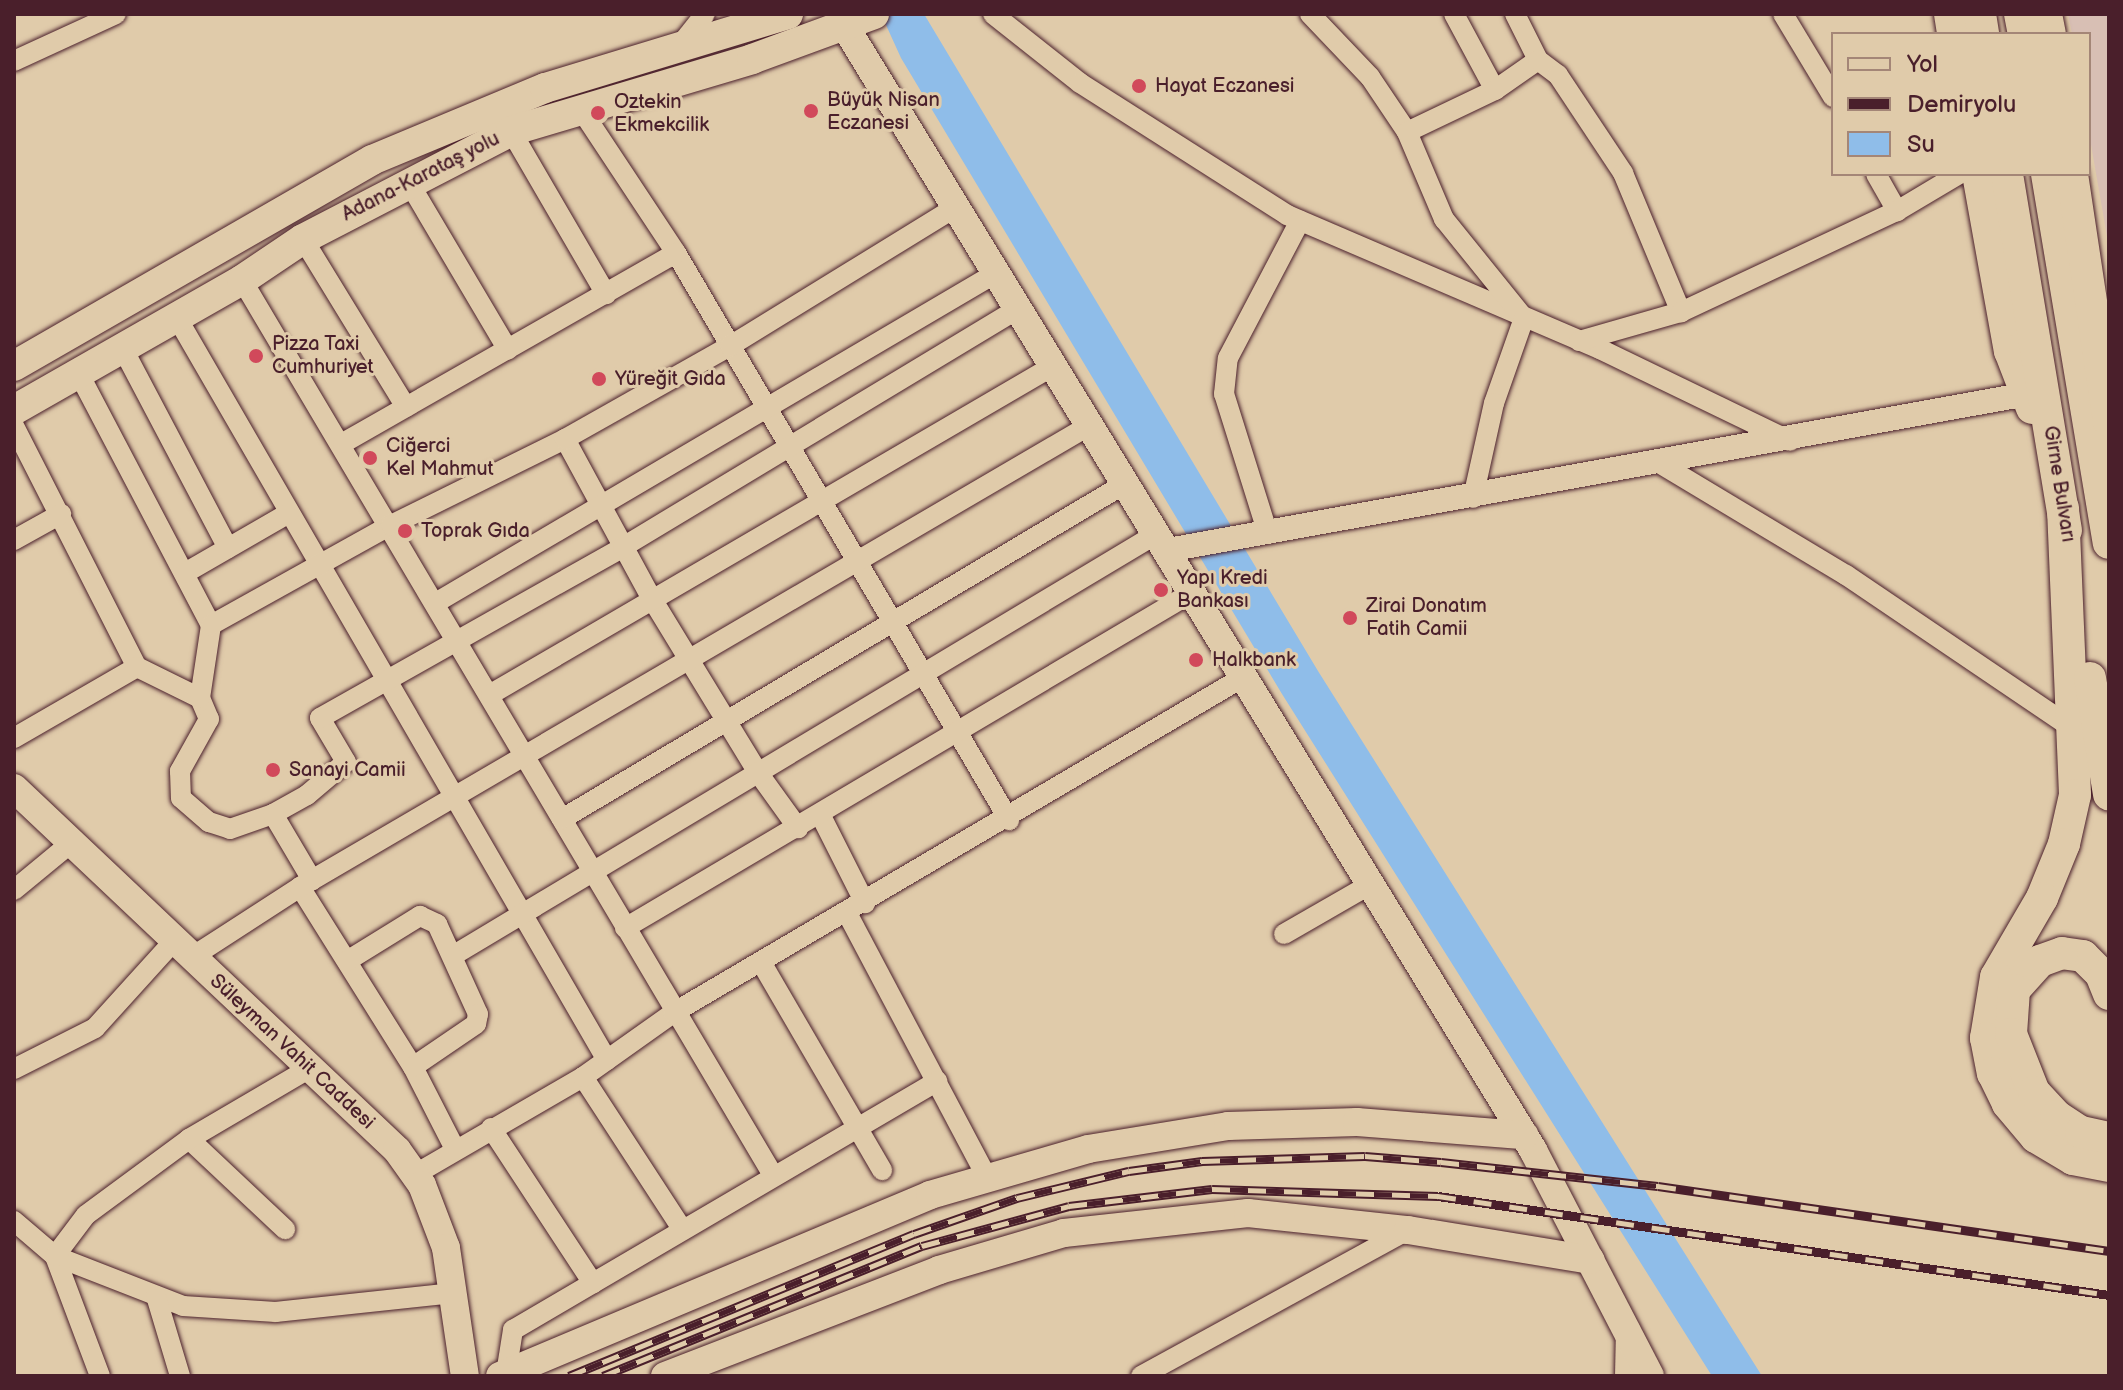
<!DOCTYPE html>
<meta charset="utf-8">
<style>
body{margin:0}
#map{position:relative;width:2123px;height:1390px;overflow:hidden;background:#e0cbaa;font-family:"Balsamiq Sans",sans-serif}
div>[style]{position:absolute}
.built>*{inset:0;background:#d8bfb4}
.water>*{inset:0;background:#8fbde9}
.roads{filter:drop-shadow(0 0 2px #4a1f2b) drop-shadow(0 0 2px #4a1f2b)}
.minor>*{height:20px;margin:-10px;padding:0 10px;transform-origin:10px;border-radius:10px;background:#e0cbaa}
.tertiary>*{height:24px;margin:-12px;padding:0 12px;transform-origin:12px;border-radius:12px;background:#e0cbaa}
.secondary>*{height:28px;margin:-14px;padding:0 14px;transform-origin:14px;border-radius:14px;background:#e0cbaa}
.primary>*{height:30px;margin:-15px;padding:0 15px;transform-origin:15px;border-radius:15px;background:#e0cbaa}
.trunk>*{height:32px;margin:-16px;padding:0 16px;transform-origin:16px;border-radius:16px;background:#e0cbaa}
.rail>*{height:9px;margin-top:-4.5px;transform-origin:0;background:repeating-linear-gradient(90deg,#e0cbaa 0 18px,#4a1f2b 0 36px);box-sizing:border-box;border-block:2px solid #4a1f2b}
.dots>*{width:22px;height:22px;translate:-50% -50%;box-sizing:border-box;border:4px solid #e0cbaa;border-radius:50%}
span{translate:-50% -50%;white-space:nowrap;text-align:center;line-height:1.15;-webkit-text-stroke:6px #e0cbaa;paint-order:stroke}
.poi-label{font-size:20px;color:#4a1f2b}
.left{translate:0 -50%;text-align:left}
.street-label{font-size:20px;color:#4a1f2b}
.frame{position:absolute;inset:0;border:16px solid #4a1f2b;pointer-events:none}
.legend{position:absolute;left:1831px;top:32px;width:260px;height:144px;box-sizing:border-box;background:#e0cbaa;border:2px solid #a48677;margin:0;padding:10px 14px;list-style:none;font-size:24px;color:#4a1f2b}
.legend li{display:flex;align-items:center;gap:16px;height:40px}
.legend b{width:40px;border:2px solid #a48677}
</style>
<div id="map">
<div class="built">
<i style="clip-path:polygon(2068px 14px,2109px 14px,2109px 248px,2089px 133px,2089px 34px,2072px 34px)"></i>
</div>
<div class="water">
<i style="clip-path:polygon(881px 14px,924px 14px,1318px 671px,1762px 1376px,1712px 1376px,1282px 694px,901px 58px)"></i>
</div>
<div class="roads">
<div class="minor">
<i style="left:993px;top:14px;width:111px;rotate:38.4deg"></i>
<i style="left:1080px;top:83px;width:246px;rotate:32.5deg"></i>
<i style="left:1287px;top:215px;width:340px;rotate:23.2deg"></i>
<i style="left:1600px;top:349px;width:211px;rotate:25.8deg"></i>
<i style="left:1310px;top:14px;width:87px;rotate:46.4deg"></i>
<i style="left:1370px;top:77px;width:66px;rotate:56.1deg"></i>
<i style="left:1407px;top:132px;width:95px;rotate:67deg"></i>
<i style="left:1444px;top:219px;width:127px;rotate:51.1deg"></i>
<i style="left:1524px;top:318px;width:90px;rotate:109.4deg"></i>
<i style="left:1494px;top:403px;width:97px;rotate:102.5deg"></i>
<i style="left:1454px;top:14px;width:86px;rotate:61.7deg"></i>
<i style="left:1515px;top:14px;width:51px;rotate:63.4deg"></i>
<i style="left:1783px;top:14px;width:97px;rotate:58.9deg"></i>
<i style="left:678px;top:48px;width:43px;rotate:-51.5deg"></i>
<i style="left:14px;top:61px;width:112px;rotate:-24.7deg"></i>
<i style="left:580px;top:108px;width:174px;rotate:56.5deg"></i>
<i style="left:676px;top:253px;width:658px;rotate:59.57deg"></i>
<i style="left:511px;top:131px;width:189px;rotate:59.8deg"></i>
<i style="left:1407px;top:132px;width:98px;rotate:-25.5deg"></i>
<i style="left:1495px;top:90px;width:52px;rotate:-34.9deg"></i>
<i style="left:1538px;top:60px;width:25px;rotate:37deg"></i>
<i style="left:1558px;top:75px;width:118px;rotate:56.4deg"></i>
<i style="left:1623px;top:173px;width:151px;rotate:67.4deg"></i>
<i style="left:1876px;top:174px;width:43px;rotate:60.4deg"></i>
<i style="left:408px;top:181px;width:196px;rotate:59.4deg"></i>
<i style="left:303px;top:239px;width:197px;rotate:58.5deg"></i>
<i style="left:242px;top:280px;width:1041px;rotate:59.32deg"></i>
<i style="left:176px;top:316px;width:860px;rotate:59.92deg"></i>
<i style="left:1579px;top:341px;width:106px;rotate:-15.9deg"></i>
<i style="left:1681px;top:312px;width:238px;rotate:-25.1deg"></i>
<i style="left:1897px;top:211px;width:72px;rotate:-30.8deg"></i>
<i style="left:123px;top:349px;width:225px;rotate:62.2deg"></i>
<i style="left:79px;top:374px;width:284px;rotate:62.3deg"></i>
<i style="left:14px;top:426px;width:271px;rotate:63deg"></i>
<i style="left:565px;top:439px;width:182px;rotate:61.5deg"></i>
<i style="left:652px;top:599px;width:205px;rotate:58.6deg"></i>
<i style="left:759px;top:774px;width:67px;rotate:54.2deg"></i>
<i style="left:343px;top:443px;width:383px;rotate:-29.7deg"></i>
<i style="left:1661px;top:464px;width:216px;rotate:31deg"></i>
<i style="left:1846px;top:575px;width:277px;rotate:34.1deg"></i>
<i style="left:1268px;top:534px;width:147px;rotate:-107.4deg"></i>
<i style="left:1224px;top:394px;width:36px;rotate:-84deg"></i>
<i style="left:1228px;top:358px;width:155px;rotate:-62.3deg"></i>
<i style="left:14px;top:540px;width:54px;rotate:-29deg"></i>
<i style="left:185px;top:573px;width:120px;rotate:-30deg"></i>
<i style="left:437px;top:602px;width:649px;rotate:-30.48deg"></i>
<i style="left:491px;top:694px;width:651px;rotate:-30.27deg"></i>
<i style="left:200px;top:698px;width:23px;rotate:67deg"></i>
<i style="left:209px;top:719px;width:60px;rotate:119.1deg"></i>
<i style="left:180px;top:771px;width:27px;rotate:88deg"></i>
<i style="left:181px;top:798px;width:37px;rotate:41deg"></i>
<i style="left:209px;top:822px;width:22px;rotate:18deg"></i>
<i style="left:230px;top:829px;width:46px;rotate:-19.2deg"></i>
<i style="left:273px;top:814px;width:39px;rotate:-29deg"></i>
<i style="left:307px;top:795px;width:51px;rotate:-40.2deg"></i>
<i style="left:346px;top:762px;width:51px;rotate:-120.6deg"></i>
<i style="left:320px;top:718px;width:348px;rotate:-29.4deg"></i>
<i style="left:623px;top:547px;width:461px;rotate:-31.1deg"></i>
<i style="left:14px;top:738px;width:142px;rotate:-30deg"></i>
<i style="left:137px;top:667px;width:70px;rotate:26.2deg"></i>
<i style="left:200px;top:698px;width:74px;rotate:-81.4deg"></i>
<i style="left:211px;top:625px;width:206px;rotate:-29.1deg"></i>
<i style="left:391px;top:525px;width:194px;rotate:-26.3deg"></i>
<i style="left:565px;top:439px;width:189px;rotate:-29.4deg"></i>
<i style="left:730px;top:346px;width:263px;rotate:-31.6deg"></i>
<i style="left:273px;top:814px;width:77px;rotate:59.4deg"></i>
<i style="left:820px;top:814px;width:100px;rotate:63.2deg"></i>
<i style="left:562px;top:819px;width:656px;rotate:-30.78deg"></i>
<i style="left:300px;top:887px;width:213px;rotate:57.9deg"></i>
<i style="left:413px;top:1067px;width:92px;rotate:62.9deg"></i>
<i style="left:14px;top:890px;width:74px;rotate:-39.5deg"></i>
<i style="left:847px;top:913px;width:297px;rotate:62.1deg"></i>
<i style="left:625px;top:928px;width:660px;rotate:-30.61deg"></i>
<i style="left:1284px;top:934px;width:100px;rotate:-29.9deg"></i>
<i style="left:454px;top:955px;width:821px;rotate:-30.94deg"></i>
<i style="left:192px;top:957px;width:129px;rotate:-32.9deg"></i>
<i style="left:300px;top:887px;width:915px;rotate:-30.32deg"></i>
<i style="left:347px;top:961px;width:86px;rotate:-31.7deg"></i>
<i style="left:420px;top:916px;width:19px;rotate:25deg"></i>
<i style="left:437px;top:924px;width:99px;rotate:65.5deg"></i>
<i style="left:478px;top:1014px;width:10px;rotate:101deg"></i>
<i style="left:476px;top:1024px;width:76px;rotate:145.7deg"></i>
<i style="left:761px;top:962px;width:241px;rotate:59.8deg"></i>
<i style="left:14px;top:1069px;width:91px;rotate:-26.8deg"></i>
<i style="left:95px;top:1028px;width:118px;rotate:-47.8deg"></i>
<i style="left:583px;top:1077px;width:181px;rotate:56.9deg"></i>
<i style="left:491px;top:1128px;width:186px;rotate:56.7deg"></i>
<i style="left:189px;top:1139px;width:132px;rotate:43.2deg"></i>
<i style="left:414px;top:1175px;width:195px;rotate:-30.1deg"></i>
<i style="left:583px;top:1077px;width:110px;rotate:-35.4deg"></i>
<i style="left:673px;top:1013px;width:664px;rotate:-30.5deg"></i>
<i style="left:14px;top:1221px;width:54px;rotate:40.5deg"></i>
<i style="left:55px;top:1256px;width:137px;rotate:21.3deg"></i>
<i style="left:183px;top:1306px;width:93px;rotate:3.7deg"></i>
<i style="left:276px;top:1312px;width:178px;rotate:-6.1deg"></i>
<i style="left:156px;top:1296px;width:84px;rotate:73.3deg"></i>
<i style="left:506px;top:1374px;width:45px;rotate:-81deg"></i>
<i style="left:513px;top:1330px;width:492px;rotate:-30.4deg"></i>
<i style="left:100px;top:1376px;width:128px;rotate:-110.6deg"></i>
<i style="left:55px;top:1256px;width:51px;rotate:-52.9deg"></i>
<i style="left:86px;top:1215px;width:128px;rotate:-36.4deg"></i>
<i style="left:189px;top:1139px;width:140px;rotate:-30.4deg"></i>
<i style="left:1141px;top:1376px;width:304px;rotate:-28.7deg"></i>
</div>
<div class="tertiary">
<i style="left:1168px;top:550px;width:873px;rotate:-10.29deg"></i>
<i style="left:1627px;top:1376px;width:46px;rotate:-88.8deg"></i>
</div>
<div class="secondary">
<i style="left:846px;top:28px;width:1316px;rotate:58.52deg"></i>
<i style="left:1533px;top:1150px;width:254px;rotate:62.6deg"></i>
<i style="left:14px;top:788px;width:527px;rotate:43.39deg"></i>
<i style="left:397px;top:1150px;width:43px;rotate:54.5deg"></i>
<i style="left:422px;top:1185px;width:67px;rotate:69.1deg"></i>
<i style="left:446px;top:1248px;width:129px;rotate:81.6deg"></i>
<i style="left:500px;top:1376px;width:467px;rotate:-22.8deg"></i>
<i style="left:930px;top:1195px;width:165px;rotate:-16.2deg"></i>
<i style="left:1088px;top:1149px;width:142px;rotate:-9.3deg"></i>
<i style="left:1228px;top:1126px;width:129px;rotate:-1.8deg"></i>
<i style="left:1357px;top:1122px;width:168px;rotate:4.5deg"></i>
<i style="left:665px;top:1376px;width:294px;rotate:-21.1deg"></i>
<i style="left:939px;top:1270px;width:130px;rotate:-16.5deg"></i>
<i style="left:1064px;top:1233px;width:185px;rotate:-6.2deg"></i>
<i style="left:1248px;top:1213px;width:161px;rotate:6.1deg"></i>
<i style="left:1408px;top:1230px;width:185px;rotate:9.3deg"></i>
</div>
<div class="primary">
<i style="left:14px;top:366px;width:413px;rotate:-29.9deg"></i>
<i style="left:372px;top:160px;width:187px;rotate:-22.6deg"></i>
<i style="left:545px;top:88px;width:254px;rotate:-16.9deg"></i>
<i style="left:14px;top:410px;width:262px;rotate:-29.7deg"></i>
<i style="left:242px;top:280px;width:73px;rotate:-33.9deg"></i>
<i style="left:303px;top:239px;width:234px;rotate:-27.4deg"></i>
<i style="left:511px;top:131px;width:252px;rotate:-16.6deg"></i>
<i style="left:752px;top:59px;width:130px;rotate:-20.2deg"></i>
</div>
<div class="trunk">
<i style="left:1950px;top:14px;width:20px;rotate:81deg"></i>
<i style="left:1980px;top:14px;width:20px;rotate:81deg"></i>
<i style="left:2020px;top:14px;width:20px;rotate:79deg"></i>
<i style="left:2046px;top:14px;width:20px;rotate:79deg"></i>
<i style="left:1978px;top:174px;width:180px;rotate:79.8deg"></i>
<i style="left:2010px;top:351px;width:61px;rotate:68.9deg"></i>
<i style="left:2007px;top:174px;width:361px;rotate:80.6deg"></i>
<i style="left:2047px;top:174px;width:374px;rotate:80.5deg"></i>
<i style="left:2072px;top:174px;width:250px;rotate:81.5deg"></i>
<i style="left:2063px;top:508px;width:287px;rotate:87.6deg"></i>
<i style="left:2075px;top:795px;width:50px;rotate:102.7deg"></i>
<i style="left:2064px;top:844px;width:58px;rotate:112.2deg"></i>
<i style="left:2042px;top:898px;width:91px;rotate:120.2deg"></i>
<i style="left:1996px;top:977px;width:62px;rotate:99.3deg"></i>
<i style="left:1986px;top:1038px;width:36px;rotate:79deg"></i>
<i style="left:1993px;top:1073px;width:34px;rotate:64deg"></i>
<i style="left:2008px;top:1104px;width:43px;rotate:49.7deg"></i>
<i style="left:2036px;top:1137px;width:43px;rotate:30.7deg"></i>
<i style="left:2073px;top:1159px;width:37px;rotate:11deg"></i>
<i style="left:2090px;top:678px;width:118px;rotate:80.7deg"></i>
<i style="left:2109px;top:994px;width:22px;rotate:-112deg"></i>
<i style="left:2101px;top:974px;width:25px;rotate:-135deg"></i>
<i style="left:2083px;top:956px;width:21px;rotate:-172deg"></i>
<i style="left:2062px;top:953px;width:23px;rotate:160deg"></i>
<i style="left:2040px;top:961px;width:39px;rotate:132deg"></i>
<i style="left:2014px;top:990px;width:44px;rotate:93.9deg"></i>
<i style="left:2011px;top:1034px;width:62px;rotate:68.4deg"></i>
<i style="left:2034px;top:1092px;width:33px;rotate:47deg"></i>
<i style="left:2056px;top:1116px;width:30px;rotate:33deg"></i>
<i style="left:2081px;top:1132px;width:29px;rotate:12deg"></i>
</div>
</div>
<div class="rail">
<i style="left:569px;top:1376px;width:373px;rotate:-22.4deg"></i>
<i style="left:914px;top:1234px;width:109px;rotate:-19.3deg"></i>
<i style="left:1017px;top:1198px;width:115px;rotate:-13.6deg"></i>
<i style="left:1129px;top:1171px;width:74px;rotate:-7.8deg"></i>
<i style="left:1202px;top:1161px;width:163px;rotate:-1.8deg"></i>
<i style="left:1365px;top:1156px;width:76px;rotate:4.5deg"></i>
<i style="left:1441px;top:1162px;width:218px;rotate:6.3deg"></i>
<i style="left:1658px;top:1186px;width:456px;rotate:8.2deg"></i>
<i style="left:603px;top:1376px;width:344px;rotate:-22.2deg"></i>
<i style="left:922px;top:1246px;width:152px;rotate:-15.2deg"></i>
<i style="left:1069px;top:1206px;width:144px;rotate:-6.8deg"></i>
<i style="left:1212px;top:1189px;width:226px;rotate:1.8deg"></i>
<i style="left:1438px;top:1196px;width:678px;rotate:8.39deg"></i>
</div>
<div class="dots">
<i style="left:1139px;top:86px;background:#d1495b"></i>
<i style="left:811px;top:111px;background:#d1495b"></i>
<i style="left:598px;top:113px;background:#d1495b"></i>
<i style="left:256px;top:356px;background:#d1495b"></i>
<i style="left:599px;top:379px;background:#d1495b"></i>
<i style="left:370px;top:458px;background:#d1495b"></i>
<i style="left:405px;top:531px;background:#d1495b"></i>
<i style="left:1161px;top:590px;background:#d1495b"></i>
<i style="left:1350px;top:618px;background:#d1495b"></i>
<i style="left:1196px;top:660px;background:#d1495b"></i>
<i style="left:273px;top:770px;background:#d1495b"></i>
</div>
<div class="poi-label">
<span class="left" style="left:1155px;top:86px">Hayat Eczanesi</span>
<span class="left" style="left:827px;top:112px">Büyük Nisan<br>Eczanesi</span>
<span class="left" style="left:614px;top:114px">Oztekin<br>Ekmekcilik</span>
<span class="left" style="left:272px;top:356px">Pizza Taxi<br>Cumhuriyet</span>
<span class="left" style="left:615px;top:379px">Yüreğit Gıda</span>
<span class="left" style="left:386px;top:458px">Ciğerci<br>Kel Mahmut</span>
<span class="left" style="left:421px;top:531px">Toprak Gıda</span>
<span class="left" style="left:1177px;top:590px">Yapı Kredi<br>Bankası</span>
<span class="left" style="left:1366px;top:618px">Zirai Donatım<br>Fatih Camii</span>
<span class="left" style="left:1212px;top:660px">Halkbank</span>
<span class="left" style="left:289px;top:770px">Sanayi Camii</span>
</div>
<div class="street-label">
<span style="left:421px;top:177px;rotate:-27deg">Adana-Karataş yolu</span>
<span style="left:2059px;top:484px;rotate:81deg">Girne Bulvarı</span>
<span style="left:292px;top:1052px;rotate:43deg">Süleyman Vahit Caddesi</span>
</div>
<div class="frame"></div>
<ul class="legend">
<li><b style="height:10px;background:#e0cbaa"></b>Yol</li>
<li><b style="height:10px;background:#4a1f2b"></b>Demiryolu</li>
<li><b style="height:22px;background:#8fbde9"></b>Su</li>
</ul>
</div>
